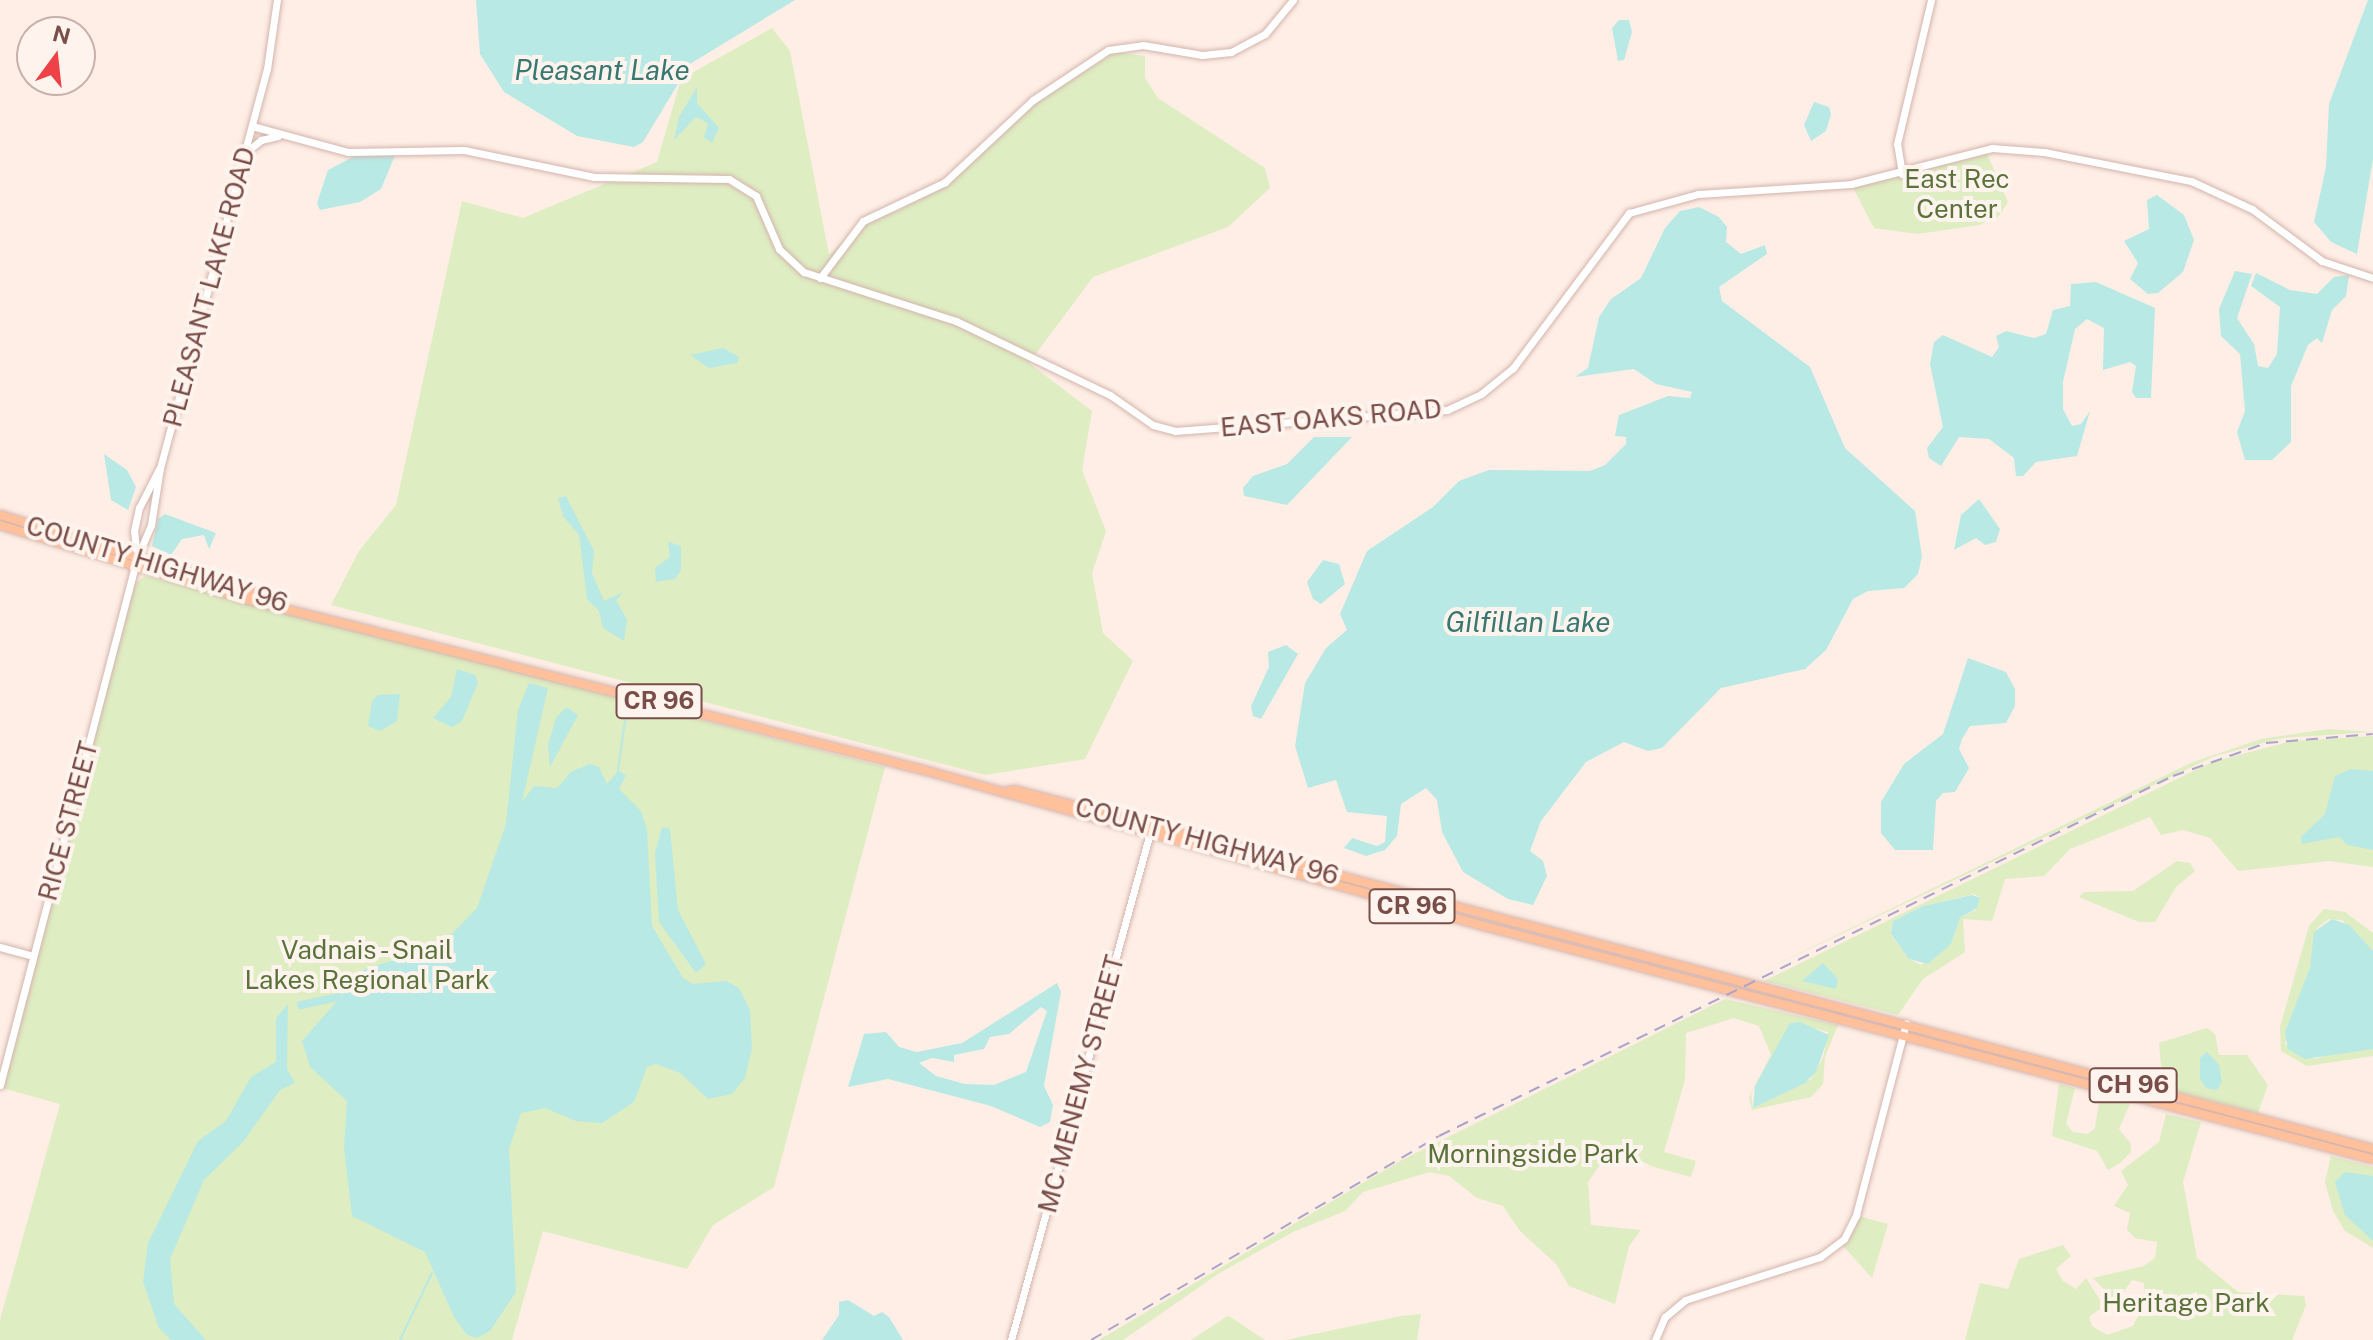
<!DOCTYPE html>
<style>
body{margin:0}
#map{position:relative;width:2373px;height:1340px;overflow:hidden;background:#feeee5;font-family:"Public Sans",sans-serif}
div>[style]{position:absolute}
.green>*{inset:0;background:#deedc2}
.water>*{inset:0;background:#b8e9e4}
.stream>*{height:2px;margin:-1px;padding:0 1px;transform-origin:1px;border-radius:1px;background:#b8e9e4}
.river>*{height:8px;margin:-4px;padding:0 4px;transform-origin:4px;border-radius:4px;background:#b8e9e4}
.roads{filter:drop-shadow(0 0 2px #d3b4ad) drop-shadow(0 0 2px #d3b4ad)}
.minor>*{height:7px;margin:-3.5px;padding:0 3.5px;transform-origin:3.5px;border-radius:3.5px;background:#fff}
.major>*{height:8px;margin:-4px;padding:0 4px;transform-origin:4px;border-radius:4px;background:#ffc09b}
.rail>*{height:2px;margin-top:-1px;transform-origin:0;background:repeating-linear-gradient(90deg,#ada2c9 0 12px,transparent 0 20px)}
span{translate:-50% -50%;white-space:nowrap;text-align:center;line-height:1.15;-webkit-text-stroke:8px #fff3ed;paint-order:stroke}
.shield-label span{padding:2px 6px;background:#fff3ed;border:2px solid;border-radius:6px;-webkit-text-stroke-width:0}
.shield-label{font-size:24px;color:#794d48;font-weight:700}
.park-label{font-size:26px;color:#59733a}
.street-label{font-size:26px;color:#794d48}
.water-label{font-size:28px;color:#387772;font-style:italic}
.north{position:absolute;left:16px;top:16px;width:80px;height:80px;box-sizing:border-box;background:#fff3ed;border:2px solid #c9b1ab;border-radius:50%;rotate:15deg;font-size:22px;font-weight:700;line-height:32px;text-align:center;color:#794d48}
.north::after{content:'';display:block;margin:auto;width:28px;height:36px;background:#ef4248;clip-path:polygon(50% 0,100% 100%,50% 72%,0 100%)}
</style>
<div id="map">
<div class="green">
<i style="clip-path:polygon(772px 28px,790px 51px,829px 255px,863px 221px,900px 210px,965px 167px,1034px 103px,1116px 52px,1145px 56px,1145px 78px,1158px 98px,1265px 168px,1270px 188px,1228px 227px,1093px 277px,1029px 363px,1092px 411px,1082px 470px,1106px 531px,1092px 573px,1103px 633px,1133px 661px,1085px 759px,985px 775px,331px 605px,359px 551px,396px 505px,462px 201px,523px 218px,657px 162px,681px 79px)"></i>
<i style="clip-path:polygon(1985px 149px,2008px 202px,1999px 216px,1979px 225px,1918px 234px,1874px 228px,1851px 184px)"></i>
<i style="clip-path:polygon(146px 576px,885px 767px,774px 1187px,713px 1225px,687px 1269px,543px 1231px,512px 1340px,0 1340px,0 1320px,60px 1104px,2px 1088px,108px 681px,135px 583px)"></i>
<i style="clip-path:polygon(2328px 729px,2373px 732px,2282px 738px,2215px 756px,1750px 977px,2193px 762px,2261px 739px)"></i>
<i style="clip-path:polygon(evenodd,2373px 736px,2373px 867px,2329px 861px,2238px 871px,2210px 838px,2183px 830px,2161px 835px,2150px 817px,2070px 849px,2044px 876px,2005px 879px,1992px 921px,1963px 919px,1965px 952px,1923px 979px,1898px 1015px,1764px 981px,2212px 762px,2292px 741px,2373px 736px,1974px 894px,1980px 898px,1976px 910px,1960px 918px,1951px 944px,1921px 965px,1909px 959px,1891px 935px,1893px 921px,1923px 906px,1974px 894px)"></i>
<i style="clip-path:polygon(2177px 861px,2190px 863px,2195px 871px,2176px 887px,2155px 922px,2139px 922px,2079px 897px,2084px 892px,2133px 891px)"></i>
<i style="clip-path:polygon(2324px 909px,2345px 912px,2373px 933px,2373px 951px,2342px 920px,2329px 919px,2317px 928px,2310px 968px,2285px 1044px,2315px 1059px,2347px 1049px,2373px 1049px,2373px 1056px,2307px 1066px,2281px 1051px,2280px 1027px,2309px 926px)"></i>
<i style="clip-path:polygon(evenodd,1725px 999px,1838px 1025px,1825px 1057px,1823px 1084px,1811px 1097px,1752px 1110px,1749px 1097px,1771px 1055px,1759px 1026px,1734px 1018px,1686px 1033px,1685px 1080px,1664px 1152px,1696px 1161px,1691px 1177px,1651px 1166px,1613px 1146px,1588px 1182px,1591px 1225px,1641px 1230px,1629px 1246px,1615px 1304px,1569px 1286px,1556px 1264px,1520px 1231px,1503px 1206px,1477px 1198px,1449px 1176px,1430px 1172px,1363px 1192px,1345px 1211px,1293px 1232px,1218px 1274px,1123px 1340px,1099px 1340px,1400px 1161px,1725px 999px,1792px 1022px,1828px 1032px,1823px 1058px,1811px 1079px,1753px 1108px,1751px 1094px,1792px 1022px)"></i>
<i style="clip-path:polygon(2207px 1028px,2215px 1034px,2219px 1055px,2247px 1055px,2268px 1085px,2258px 1113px,2163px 1088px,2159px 1043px)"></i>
<i style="clip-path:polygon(2059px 1084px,2075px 1088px,2066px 1124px,2073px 1132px,2088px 1134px,2095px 1128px,2100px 1095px,2130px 1104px,2119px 1129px,2131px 1144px,2131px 1152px,2120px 1163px,2108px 1170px,2097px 1151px,2052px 1136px)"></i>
<i style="clip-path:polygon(2166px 1114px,2201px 1122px,2183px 1182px,2197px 1258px,2238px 1292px,2304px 1296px,2306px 1305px,2292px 1340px,1965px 1340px,1980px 1283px,2008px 1289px,2019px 1259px,2063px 1245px,2071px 1256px,2056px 1269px,2063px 1281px,2076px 1289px,2086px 1278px,2100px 1300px,2100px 1309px,2089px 1317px,2092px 1326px,2107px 1335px,2133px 1326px,2145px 1302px,2144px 1283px,2132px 1280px,2123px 1293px,2112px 1298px,2093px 1278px,2144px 1266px,2155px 1258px,2157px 1242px,2135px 1238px,2127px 1230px,2130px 1213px,2114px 1206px,2128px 1185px,2121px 1171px,2159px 1142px)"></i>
<i style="clip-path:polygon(2331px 1156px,2373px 1167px,2373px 1248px,2345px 1231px,2333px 1211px,2325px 1182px)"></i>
<i style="clip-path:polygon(1859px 1216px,1888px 1224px,1872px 1278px,1843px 1246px)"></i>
<i style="clip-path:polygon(1421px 1314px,1417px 1340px,1285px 1340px,1401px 1316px)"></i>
<i style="clip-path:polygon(1229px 1316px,1265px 1340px,1191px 1340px,1226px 1317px)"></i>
</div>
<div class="water">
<i style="clip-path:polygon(476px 0,795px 0,690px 64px,643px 142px,634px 147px,577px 136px,504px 92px,480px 54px)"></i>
<i style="clip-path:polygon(2368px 0,2373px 0,2373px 159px,2357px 254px,2331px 242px,2314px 222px,2326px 167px,2329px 104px)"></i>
<i style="clip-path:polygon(1619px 20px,1629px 20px,1632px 32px,1624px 60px,1618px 61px,1612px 28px)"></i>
<i style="clip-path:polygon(697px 87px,697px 103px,719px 128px,712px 143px,704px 137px,708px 123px,696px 117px,674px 140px,679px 117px)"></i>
<i style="clip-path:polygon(1814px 102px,1829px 107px,1831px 114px,1826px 131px,1811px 141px,1804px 125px)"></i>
<i style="clip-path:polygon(396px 153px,381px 189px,360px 202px,320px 210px,317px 203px,328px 170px,355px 156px)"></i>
<i style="clip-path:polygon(2157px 195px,2184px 215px,2194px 240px,2183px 272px,2158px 293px,2148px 294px,2130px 279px,2138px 263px,2124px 241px,2149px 229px,2147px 200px)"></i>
<i style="clip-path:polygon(1699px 207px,1719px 217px,1727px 227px,1726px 242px,1741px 254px,1765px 245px,1767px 254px,1719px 287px,1722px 301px,1810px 367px,1845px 448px,1915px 511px,1922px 556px,1918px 574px,1904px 588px,1868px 591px,1853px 599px,1826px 650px,1805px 669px,1721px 688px,1662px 748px,1648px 751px,1624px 742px,1586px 762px,1541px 821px,1530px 851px,1543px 861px,1547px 876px,1533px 905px,1508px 899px,1463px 872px,1442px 832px,1437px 800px,1426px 788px,1401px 804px,1397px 836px,1385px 850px,1366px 856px,1344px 848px,1352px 838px,1377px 846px,1385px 842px,1387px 816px,1347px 812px,1336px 780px,1308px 788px,1295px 746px,1305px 683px,1326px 648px,1347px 630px,1340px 614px,1367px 551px,1433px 507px,1459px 481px,1489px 470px,1590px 471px,1605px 465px,1626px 444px,1626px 437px,1615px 436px,1619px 415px,1668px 396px,1690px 398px,1692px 392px,1656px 384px,1634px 369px,1575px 377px,1588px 368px,1599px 317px,1611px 299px,1641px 278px,1665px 228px,1680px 211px)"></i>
<i style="clip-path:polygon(2235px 271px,2252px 274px,2237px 318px,2254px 344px,2258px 366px,2268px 368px,2277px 354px,2280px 307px,2251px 286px,2256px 273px,2290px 290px,2317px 294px,2334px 277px,2349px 275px,2346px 296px,2332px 310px,2322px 343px,2317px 338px,2308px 345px,2291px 386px,2291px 442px,2272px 460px,2245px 460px,2237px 432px,2245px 411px,2240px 354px,2221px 336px,2219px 309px)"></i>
<i style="clip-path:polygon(2096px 282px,2155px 308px,2151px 398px,2136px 398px,2132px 392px,2136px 366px,2130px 362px,2103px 370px,2104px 328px,2087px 319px,2075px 329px,2063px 382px,2063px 409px,2072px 426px,2081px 424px,2090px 411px,2077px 456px,2036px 462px,2023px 476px,2016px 476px,2014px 458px,1989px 439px,1959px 437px,1941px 466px,1929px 458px,1927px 448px,1943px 427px,1930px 364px,1934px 342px,1943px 335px,1992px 357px,1999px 347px,1996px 336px,2006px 331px,2034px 338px,2046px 334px,2053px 310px,2070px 306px,2071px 284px)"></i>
<i style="clip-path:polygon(723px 348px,739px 357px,737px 363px,709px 368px,690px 355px)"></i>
<i style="clip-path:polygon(1314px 437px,1352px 437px,1287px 505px,1244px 496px,1243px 488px,1253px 476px,1287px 464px)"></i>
<i style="clip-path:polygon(104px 454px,127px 470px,136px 487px,128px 510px,111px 500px)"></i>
<i style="clip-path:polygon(566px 496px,594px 551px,592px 573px,604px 601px,624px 592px,616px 600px,627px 620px,624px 641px,603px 628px,599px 611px,587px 599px,579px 535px,563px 516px,558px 498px)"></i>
<i style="clip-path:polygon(1979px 499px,2000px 529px,1996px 542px,1985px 545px,1976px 538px,1954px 550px,1961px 515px)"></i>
<i style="clip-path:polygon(165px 514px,216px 533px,209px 549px,204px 535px,182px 539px,171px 555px,152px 546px,158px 519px)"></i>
<i style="clip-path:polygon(668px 542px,681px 546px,681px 570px,675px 579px,656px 582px,655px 568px,670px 557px)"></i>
<i style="clip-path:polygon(1323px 560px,1339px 564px,1345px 584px,1321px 604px,1313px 599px,1307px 582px)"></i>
<i style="clip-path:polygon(1286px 645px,1298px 654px,1261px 719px,1253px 716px,1251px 706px,1269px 667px,1268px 652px)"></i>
<i style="clip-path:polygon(1968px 658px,2006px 672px,2015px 689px,2015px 706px,2006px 723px,1970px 726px,1962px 739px,1959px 749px,1969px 768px,1955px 792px,1943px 793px,1936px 801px,1933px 850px,1895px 850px,1881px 833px,1881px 802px,1904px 764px,1943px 734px)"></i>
<i style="clip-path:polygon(457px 669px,475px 675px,478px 683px,462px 721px,452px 727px,433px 718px,451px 697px)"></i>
<i style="clip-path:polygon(529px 683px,548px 688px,522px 802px,534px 786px,557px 788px,572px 771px,590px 764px,599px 767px,607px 784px,618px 771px,626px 775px,619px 789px,641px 811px,647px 829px,652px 926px,683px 978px,693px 984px,726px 981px,739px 988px,750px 1010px,752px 1048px,745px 1078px,732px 1094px,708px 1099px,680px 1073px,656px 1064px,647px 1067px,634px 1102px,602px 1123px,576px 1121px,545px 1108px,521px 1113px,509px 1149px,516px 1292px,490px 1331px,477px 1338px,467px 1335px,454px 1317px,425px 1252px,352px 1216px,344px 1148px,347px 1101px,310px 1067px,302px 1041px,365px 969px,440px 946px,477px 908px,506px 824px,518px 710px)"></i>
<i style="clip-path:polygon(400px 694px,397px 721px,380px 731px,368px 726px,372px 701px,378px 695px)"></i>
<i style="clip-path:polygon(566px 707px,578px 715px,550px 767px,548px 745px,556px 718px)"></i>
<i style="clip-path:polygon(2351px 769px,2373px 771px,2373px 850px,2348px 845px,2339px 837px,2302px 844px,2301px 837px,2325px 814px,2335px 776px)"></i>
<i style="clip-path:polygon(662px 827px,670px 829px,678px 910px,706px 964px,696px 973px,659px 922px,655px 853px)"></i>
<i style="clip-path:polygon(1972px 895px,1980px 898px,1977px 908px,1960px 918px,1951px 944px,1928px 964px,1909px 959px,1891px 934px,1893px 921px,1923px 906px)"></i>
<i style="clip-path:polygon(2332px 919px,2349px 925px,2373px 951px,2373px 1049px,2305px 1059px,2288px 1049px,2285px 1032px,2310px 968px,2314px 932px)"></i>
<i style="clip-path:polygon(1823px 963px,1838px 979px,1836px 989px,1802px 981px)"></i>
<i style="clip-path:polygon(evenodd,1057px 983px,1061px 992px,1044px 1086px,1053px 1105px,1050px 1122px,1040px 1127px,991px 1106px,888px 1079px,848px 1087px,864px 1034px,886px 1032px,899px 1047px,917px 1052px,962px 1043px,1057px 983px,1041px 1007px,1047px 1011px,1026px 1072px,994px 1085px,965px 1084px,936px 1076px,919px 1063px,932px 1058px,954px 1062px,954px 1055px,984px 1049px,990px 1037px,1009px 1034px,1041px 1007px)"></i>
<i style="clip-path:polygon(288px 1004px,287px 1069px,295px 1083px,280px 1090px,243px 1142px,204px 1180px,170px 1259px,174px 1304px,206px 1340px,171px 1340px,159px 1328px,143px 1282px,148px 1243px,198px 1141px,226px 1121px,251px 1077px,276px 1062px,276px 1018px)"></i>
<i style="clip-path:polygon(1800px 1022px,1829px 1035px,1816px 1072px,1805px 1083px,1753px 1108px,1755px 1086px,1790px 1023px)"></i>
<i style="clip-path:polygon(2207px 1052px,2219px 1065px,2222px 1082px,2217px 1090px,2206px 1088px,2200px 1079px,2200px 1058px)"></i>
<i style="clip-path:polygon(2345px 1172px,2373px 1176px,2373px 1241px,2345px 1215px,2335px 1182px)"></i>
<i style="clip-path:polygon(848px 1300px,874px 1316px,882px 1312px,889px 1317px,903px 1340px,822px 1340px,839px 1315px,839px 1302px)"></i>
</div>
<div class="stream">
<i style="left:618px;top:771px;width:66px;rotate:-82.1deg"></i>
<i style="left:400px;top:1340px;width:74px;rotate:-64.5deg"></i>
</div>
<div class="river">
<i style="left:301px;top:1005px;width:38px;rotate:-12deg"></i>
</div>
<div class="roads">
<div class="minor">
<i style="left:252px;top:126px;width:99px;rotate:15.2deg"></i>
<i style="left:348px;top:152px;width:116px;rotate:-1deg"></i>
<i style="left:464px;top:150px;width:133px;rotate:11.7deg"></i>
<i style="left:594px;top:177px;width:135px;rotate:0.8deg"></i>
<i style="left:729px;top:179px;width:32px;rotate:32deg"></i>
<i style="left:756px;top:196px;width:58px;rotate:66.5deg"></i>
<i style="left:779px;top:249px;width:34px;rotate:43deg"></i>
<i style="left:804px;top:272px;width:160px;rotate:17.9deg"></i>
<i style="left:956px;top:321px;width:171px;rotate:25.7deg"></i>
<i style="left:1110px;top:395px;width:52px;rotate:34.9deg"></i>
<i style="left:1153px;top:425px;width:23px;rotate:15deg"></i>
<i style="left:1175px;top:431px;width:273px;rotate:-4.4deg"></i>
<i style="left:1447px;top:410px;width:38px;rotate:-25deg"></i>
<i style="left:1481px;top:394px;width:41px;rotate:-39.1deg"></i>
<i style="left:1513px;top:368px;width:194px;rotate:-53.2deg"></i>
<i style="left:1629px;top:213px;width:72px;rotate:-15.4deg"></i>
<i style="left:1698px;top:194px;width:153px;rotate:-3.7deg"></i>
<i style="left:1851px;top:184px;width:146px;rotate:-14.3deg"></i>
<i style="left:1992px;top:148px;width:52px;rotate:4.4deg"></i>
<i style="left:2044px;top:152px;width:150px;rotate:11.2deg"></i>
<i style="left:2191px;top:181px;width:67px;rotate:24.7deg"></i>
<i style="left:2252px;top:209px;width:87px;rotate:36.6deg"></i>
<i style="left:2322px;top:261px;width:54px;rotate:18.4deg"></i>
<i style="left:247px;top:151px;width:18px;rotate:-38deg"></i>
<i style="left:261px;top:140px;width:17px;rotate:-13deg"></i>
<i style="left:1902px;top:174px;width:30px;rotate:-99deg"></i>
<i style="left:1897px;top:144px;width:148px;rotate:-76.7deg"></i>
<i style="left:820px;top:278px;width:71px;rotate:-53deg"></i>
<i style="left:863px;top:221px;width:91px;rotate:-25.4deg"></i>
<i style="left:945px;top:182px;width:120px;rotate:-43deg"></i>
<i style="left:1033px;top:100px;width:90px;rotate:-33.7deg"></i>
<i style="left:1108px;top:50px;width:35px;rotate:-8deg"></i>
<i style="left:1143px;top:45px;width:60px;rotate:9.6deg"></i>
<i style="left:1202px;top:55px;width:29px;rotate:-6deg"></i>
<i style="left:1231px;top:52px;width:38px;rotate:-28deg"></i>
<i style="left:1265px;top:34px;width:44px;rotate:-50.5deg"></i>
<i style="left:137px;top:558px;width:27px;rotate:-96deg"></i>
<i style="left:134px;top:531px;width:24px;rotate:-78deg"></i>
<i style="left:139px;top:508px;width:44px;rotate:-62.9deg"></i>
<i style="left:0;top:947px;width:34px;rotate:15deg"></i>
<i style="left:0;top:1085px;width:545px;rotate:-75.43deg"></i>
<i style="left:137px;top:558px;width:36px;rotate:-67deg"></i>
<i style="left:151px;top:525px;width:58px;rotate:-81deg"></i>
<i style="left:160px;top:468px;width:413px;rotate:-75deg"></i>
<i style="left:267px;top:69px;width:70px;rotate:-81.8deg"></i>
<i style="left:1011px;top:1340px;width:530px;rotate:-74.68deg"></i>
<i style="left:1655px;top:1340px;width:25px;rotate:-67deg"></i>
<i style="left:1665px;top:1317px;width:26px;rotate:-40deg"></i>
<i style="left:1685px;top:1300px;width:142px;rotate:-17.7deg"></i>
<i style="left:1820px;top:1257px;width:30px;rotate:-37deg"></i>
<i style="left:1844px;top:1239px;width:27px;rotate:-63deg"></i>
<i style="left:1856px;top:1215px;width:198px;rotate:-75.4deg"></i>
</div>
<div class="major">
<i style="left:0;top:515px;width:291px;rotate:17.2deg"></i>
<i style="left:0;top:525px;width:256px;rotate:16.8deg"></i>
<i style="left:245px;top:599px;width:696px;rotate:14.14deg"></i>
<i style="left:920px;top:769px;width:585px;rotate:15.56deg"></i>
<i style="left:1484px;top:926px;width:919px;rotate:14.69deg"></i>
<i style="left:1004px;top:792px;width:11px;rotate:-10deg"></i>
<i style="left:1015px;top:790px;width:1405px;rotate:14.81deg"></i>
</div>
</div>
<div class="rail">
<i style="left:1091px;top:1340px;width:403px;rotate:-30.4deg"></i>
<i style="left:1439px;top:1136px;width:818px;rotate:-26.13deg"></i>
<i style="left:2173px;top:776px;width:99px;rotate:-19.5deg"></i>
<i style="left:2266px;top:743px;width:107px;rotate:-4.8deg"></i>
</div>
<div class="shield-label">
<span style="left:659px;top:701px">CR 96</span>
<span style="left:1412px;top:906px">CR 96</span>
<span style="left:2133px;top:1085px">CH 96</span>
</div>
<div class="park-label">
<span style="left:1957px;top:194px">East Rec<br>Center</span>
<span style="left:367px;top:965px">Vadnais - Snail<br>Lakes Regional Park</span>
<span style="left:1533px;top:1154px">Morningside Park</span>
<span style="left:2186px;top:1303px">Heritage Park</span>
</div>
<div class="street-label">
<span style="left:209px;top:287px;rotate:-75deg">PLEASANT LAKE ROAD</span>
<span style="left:1331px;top:418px;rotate:-5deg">EAST OAKS ROAD</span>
<span style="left:157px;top:564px;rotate:17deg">COUNTY HIGHWAY 96</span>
<span style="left:68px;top:821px;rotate:-75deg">RICE STREET</span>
<span style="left:1207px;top:841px;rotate:15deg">COUNTY HIGHWAY 96</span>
<span style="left:1081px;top:1084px;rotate:-75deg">MC MENEMY STREET</span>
</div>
<div class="water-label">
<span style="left:602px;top:70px">Pleasant Lake</span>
<span style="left:1528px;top:622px">Gilfillan Lake</span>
</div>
<div class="north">N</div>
</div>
